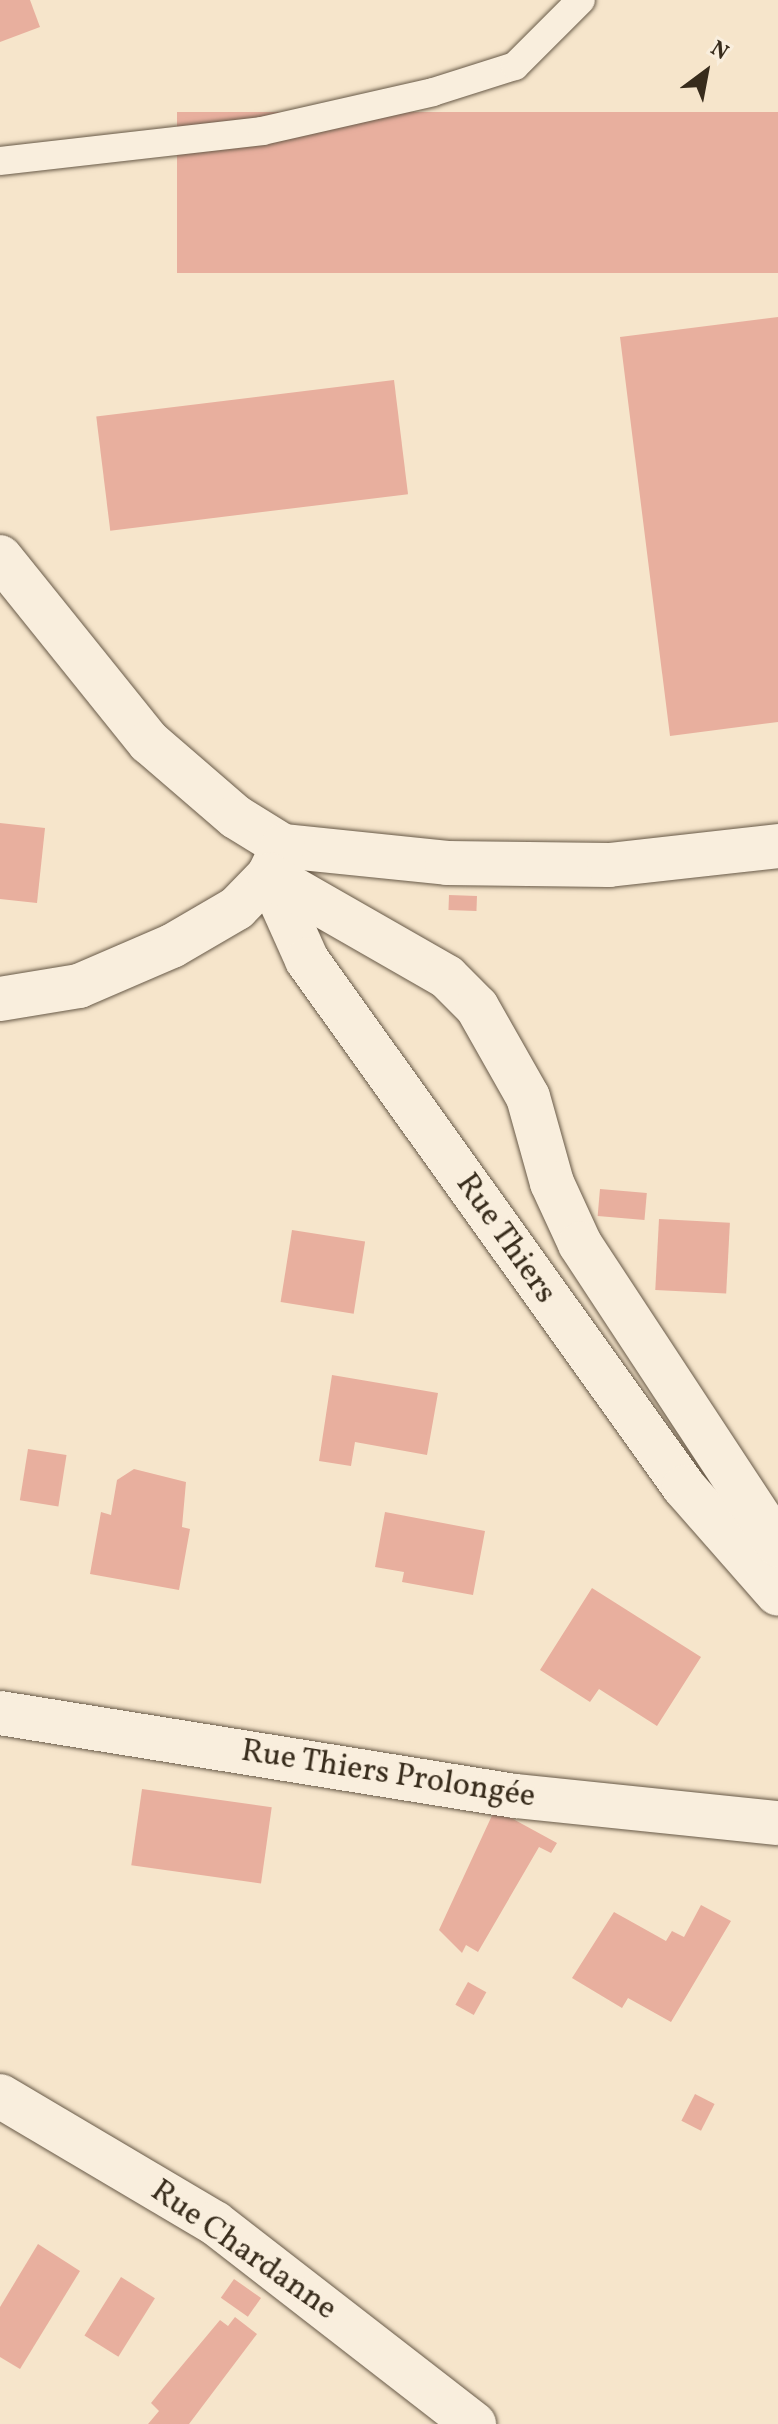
<!DOCTYPE html>
<meta charset="utf-8">
<style>
body{margin:0}
#map{position:relative;width:778px;height:2424px;overflow:hidden;background:#f6e5cb;font-family:Vollkorn,serif}
div>[style]{position:absolute}
.building>*{inset:0;background:#e8af9e;transform-origin:0 0}
.roads{filter:drop-shadow(0 0 2px #685a48) drop-shadow(0 0 2px #685a48)}
.lane>*{height:28px;margin:-14px;padding:0 14px;transform-origin:14px;border-radius:14px;background:#f9eedd}
.street>*{height:44px;margin:-22px;padding:0 22px;transform-origin:22px;border-radius:22px;background:#f9eedd}
span{translate:-50% -50%;white-space:nowrap;text-align:center;line-height:1.15;-webkit-text-stroke:6px #f9eedd;paint-order:stroke}
.street-label{font-size:32px;color:#382c1c}
.north{position:absolute;left:666px;top:32px;width:80px;height:80px;-webkit-text-stroke:6px #f9eedd;paint-order:stroke;rotate:32deg;font-size:22px;font-weight:700;line-height:32px;text-align:center;color:#382c1c}
.north::after{content:'';display:block;margin:auto;width:28px;height:36px;background:#382c1c;clip-path:polygon(50% 0,100% 100%,50% 72%,0 100%)}
</style>
<div id="map">
<div class="building">
<i style="clip-path:polygon(0 0,30px 0,40px 27px,0 42px)"></i>
<i style="left:778px;top:112px;width:161px;height:601px;rotate:90deg"></i>
<i style="clip-path:polygon(778px 317px,778px 722px,670px 736px,620px 337px)"></i>
<i style="left:394px;top:380px;width:115px;height:300px;rotate:83deg"></i>
<i style="clip-path:polygon(0 823px,45px 828px,37px 903px,0 899px)"></i>
<i style="left:449px;top:895px;width:28px;height:15px;rotate:2deg"></i>
<i style="left:600px;top:1189px;width:47px;height:27px;rotate:5deg"></i>
<i style="left:659px;top:1219px;width:71px;height:71px;rotate:3deg"></i>
<i style="left:292px;top:1230px;width:74px;height:73px;rotate:9deg"></i>
<i style="clip-path:polygon(332px 1375px,438px 1393px,427px 1455px,355px 1442px,351px 1466px,319px 1461px)"></i>
<i style="left:28px;top:1449px;width:39px;height:52px;rotate:9deg"></i>
<i style="clip-path:polygon(134px 1469px,186px 1482px,182px 1527px,190px 1529px,179px 1590px,90px 1574px,101px 1512px,111px 1515px,117px 1480px)"></i>
<i style="clip-path:polygon(385px 1512px,485px 1531px,473px 1595px,402px 1582px,404px 1572px,375px 1567px)"></i>
<i style="clip-path:polygon(592px 1588px,701px 1657px,657px 1726px,599px 1689px,590px 1702px,540px 1670px)"></i>
<i style="left:142px;top:1789px;width:131px;height:77px;rotate:8deg"></i>
<i style="clip-path:polygon(495px 1809px,557px 1843px,551px 1853px,539px 1847px,478px 1952px,466px 1945px,462px 1953px,439px 1930px)"></i>
<i style="clip-path:polygon(701px 1905px,731px 1921px,671px 2022px,628px 1998px,622px 2008px,572px 1978px,614px 1912px,666px 1941px,672px 1931px,684px 1937px)"></i>
<i style="left:468px;top:1982px;width:21px;height:26px;rotate:29deg"></i>
<i style="left:695px;top:2094px;width:22px;height:30px;rotate:27deg"></i>
<i style="clip-path:polygon(38px 2244px,80px 2271px,20px 2369px,0 2357px,0 2307px)"></i>
<i style="left:121px;top:2277px;width:40px;height:69px;rotate:32deg"></i>
<i style="left:234px;top:2279px;width:33px;height:23px;rotate:35deg"></i>
<i style="clip-path:polygon(235px 2317px,257px 2334px,189px 2424px,148px 2424px,159px 2411px,151px 2403px,164px 2387px,220px 2320px,228px 2326px)"></i>
</div>
<div class="roads">
<div class="lane">
<i style="left:0;top:161px;width:264px;rotate:-6.5deg"></i>
<i style="left:262px;top:131px;width:175px;rotate:-12.8deg"></i>
<i style="left:433px;top:92px;width:86px;rotate:-17.6deg"></i>
<i style="left:515px;top:66px;width:93px;rotate:-45deg"></i>
</div>
<div class="street">
<i style="left:0;top:557px;width:238px;rotate:51.2deg"></i>
<i style="left:149px;top:742px;width:115px;rotate:40.8deg"></i>
<i style="left:236px;top:817px;width:55px;rotate:31.7deg"></i>
<i style="left:283px;top:846px;width:165px;rotate:5.9deg"></i>
<i style="left:447px;top:863px;width:162px;rotate:0.7deg"></i>
<i style="left:609px;top:865px;width:170px;rotate:-6.4deg"></i>
<i style="left:283px;top:846px;width:32px;rotate:116deg"></i>
<i style="left:269px;top:875px;width:93px;rotate:65.9deg"></i>
<i style="left:307px;top:960px;width:648px;rotate:54.42deg"></i>
<i style="left:684px;top:1487px;width:142px;rotate:48.7deg"></i>
<i style="left:0;top:999px;width:80px;rotate:-9.3deg"></i>
<i style="left:79px;top:986px;width:101px;rotate:-23.3deg"></i>
<i style="left:172px;top:946px;width:75px;rotate:-30.3deg"></i>
<i style="left:237px;top:908px;width:46px;rotate:-45.9deg"></i>
<i style="left:269px;top:875px;width:205px;rotate:29.8deg"></i>
<i style="left:447px;top:977px;width:42px;rotate:45deg"></i>
<i style="left:477px;top:1007px;width:103px;rotate:60.5deg"></i>
<i style="left:528px;top:1097px;width:89px;rotate:74.4deg"></i>
<i style="left:552px;top:1183px;width:67px;rotate:65.3deg"></i>
<i style="left:580px;top:1244px;width:360px;rotate:56.7deg"></i>
<i style="left:0;top:1713px;width:522px;rotate:9.16deg"></i>
<i style="left:515px;top:1796px;width:264px;rotate:5.9deg"></i>
<i style="left:0;top:2096px;width:250px;rotate:30.6deg"></i>
<i style="left:215px;top:2223px;width:328px;rotate:37.8deg"></i>
</div>
</div>
<div class="street-label">
<span style="left:505px;top:1239px;rotate:55deg">Rue Thiers</span>
<span style="left:388px;top:1775px;rotate:9deg">Rue Thiers Prolongée</span>
<span style="left:243px;top:2251px;rotate:35deg">Rue Chardanne</span>
</div>
<div class="north">N</div>
</div>
